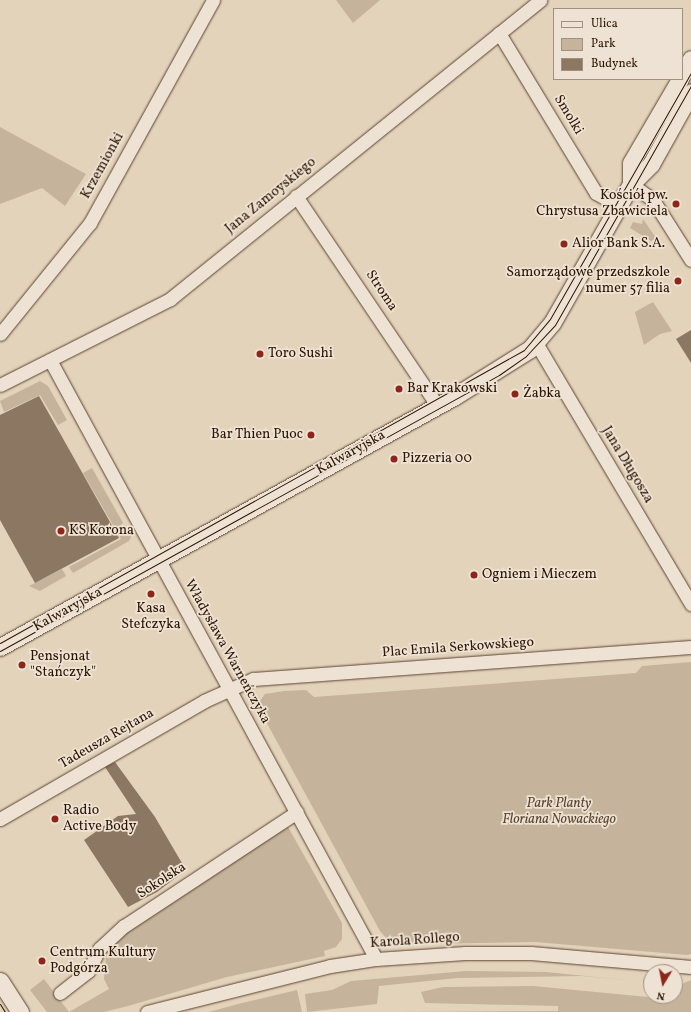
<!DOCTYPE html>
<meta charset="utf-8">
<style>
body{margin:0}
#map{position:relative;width:691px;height:1012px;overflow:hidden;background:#e4d3bb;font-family:Vollkorn,serif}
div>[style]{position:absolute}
.green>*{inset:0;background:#c5b39b}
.building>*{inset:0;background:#8c7762}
.roads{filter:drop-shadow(0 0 1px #5a4430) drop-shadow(0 0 1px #5a4430)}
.minor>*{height:13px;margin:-6.5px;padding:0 6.5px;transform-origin:6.5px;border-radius:6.5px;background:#ede2d3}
.tertiary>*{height:17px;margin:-8.5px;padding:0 8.5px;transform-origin:8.5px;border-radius:8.5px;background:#ede2d3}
.tram>*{height:1px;margin:-0.5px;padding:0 0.5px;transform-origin:0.5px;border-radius:0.5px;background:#2c1401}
.dots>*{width:11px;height:11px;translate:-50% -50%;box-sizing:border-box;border:2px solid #ede2d3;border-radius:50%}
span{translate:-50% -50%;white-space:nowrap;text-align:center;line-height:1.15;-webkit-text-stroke:3.5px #ede2d3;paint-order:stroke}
.street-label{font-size:14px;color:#2c1401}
.poi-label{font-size:14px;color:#2c1401}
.right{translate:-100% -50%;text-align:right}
.left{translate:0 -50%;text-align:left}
.park-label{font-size:14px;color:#5a442f;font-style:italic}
.legend{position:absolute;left:553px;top:8px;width:130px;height:72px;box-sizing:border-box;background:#ede2d3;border:1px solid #a0907f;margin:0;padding:5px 7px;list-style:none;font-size:12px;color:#2c1401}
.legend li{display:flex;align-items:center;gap:8px;height:20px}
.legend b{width:20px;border:1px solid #a0907f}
.north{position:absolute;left:643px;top:964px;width:40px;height:40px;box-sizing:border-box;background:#ede2d3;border:1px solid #a0907f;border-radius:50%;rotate:190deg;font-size:11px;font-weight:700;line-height:16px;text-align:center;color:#2c1401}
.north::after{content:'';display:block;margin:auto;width:14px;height:18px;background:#8f2418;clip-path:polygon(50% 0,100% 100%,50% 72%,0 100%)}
</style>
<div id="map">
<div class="green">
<i style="clip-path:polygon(336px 0,380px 0,353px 23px)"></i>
<i style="clip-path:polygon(0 127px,86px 174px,65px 206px,42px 188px,0 204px)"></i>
<i style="clip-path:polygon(643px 219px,656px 238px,651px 241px,630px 228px,633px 222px,642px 224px)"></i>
<i style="clip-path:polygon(653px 302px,672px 331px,660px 334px,644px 345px,635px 312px)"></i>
<i style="clip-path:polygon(40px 381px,48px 386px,67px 420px,58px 425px,40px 395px,4px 412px,0 401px)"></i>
<i style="clip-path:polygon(92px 468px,131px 537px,129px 541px,73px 573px,69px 567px,121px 539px,83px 473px)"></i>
<i style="clip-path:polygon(62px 569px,66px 576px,40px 591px,29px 586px)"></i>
<i style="clip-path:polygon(691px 662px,691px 954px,687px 955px,535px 942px,420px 944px,388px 940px,380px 931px,257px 705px,265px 694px,284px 691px,306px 690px,314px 697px,636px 673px,642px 666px)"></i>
<i style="clip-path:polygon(287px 825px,342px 923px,342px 939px,336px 947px,324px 951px,325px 956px,227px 977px,128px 1006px,104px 1012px,69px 1012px,109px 989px,104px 979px,106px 956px,113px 943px,128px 930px)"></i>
<i style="clip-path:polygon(466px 971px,546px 972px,635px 981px,582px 976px,457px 978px,379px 986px,377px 1004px,307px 1012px,305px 994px,332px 990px,351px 981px)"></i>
<i style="clip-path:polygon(44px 979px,69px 1012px,47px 1012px,30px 990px)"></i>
<i style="clip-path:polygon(691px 980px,691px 1012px,395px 1012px,558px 1011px,558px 1006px,425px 1003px,421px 992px,443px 987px,533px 986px,648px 997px,675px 996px,675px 987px)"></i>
<i style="clip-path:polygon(297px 990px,302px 1012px,209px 1012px,238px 1004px)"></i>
</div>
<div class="building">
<i style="clip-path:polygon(691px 330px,691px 363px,676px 339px)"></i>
<i style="clip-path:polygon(39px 396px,119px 538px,35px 583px,0 520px,0 415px)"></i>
<i style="clip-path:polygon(115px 762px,155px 817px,186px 870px,157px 892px,128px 907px,84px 840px,118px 816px,136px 814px,105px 767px)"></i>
</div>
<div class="roads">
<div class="minor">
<i style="left:499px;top:33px;width:187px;rotate:58.8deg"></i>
<i style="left:596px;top:193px;width:26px;rotate:29deg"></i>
<i style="left:631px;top:184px;width:27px;rotate:36deg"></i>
<i style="left:653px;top:200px;width:71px;rotate:57.7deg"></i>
<i style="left:296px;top:196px;width:252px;rotate:56deg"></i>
<i style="left:0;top:334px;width:143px;rotate:-51deg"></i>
<i style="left:90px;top:223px;width:255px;rotate:-61.1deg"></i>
<i style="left:536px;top:343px;width:304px;rotate:59.3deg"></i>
<i style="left:50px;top:360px;width:682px;rotate:61.44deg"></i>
<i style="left:0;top:385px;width:191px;rotate:-26.8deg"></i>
<i style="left:170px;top:299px;width:476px;rotate:-38.9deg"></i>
<i style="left:0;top:819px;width:236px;rotate:-30deg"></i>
<i style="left:204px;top:701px;width:54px;rotate:-24.2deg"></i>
<i style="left:253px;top:679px;width:439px;rotate:-4.2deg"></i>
<i style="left:60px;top:993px;width:36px;rotate:-38deg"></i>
<i style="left:88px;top:971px;width:25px;rotate:-63deg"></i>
<i style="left:99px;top:949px;width:34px;rotate:-43deg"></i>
<i style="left:124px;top:926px;width:207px;rotate:-33.4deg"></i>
<i style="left:147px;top:1012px;width:189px;rotate:-14.1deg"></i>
<i style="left:330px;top:966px;width:47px;rotate:-8.7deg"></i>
<i style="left:376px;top:959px;width:89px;rotate:-3.9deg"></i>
<i style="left:465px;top:953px;width:66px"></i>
<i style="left:531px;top:953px;width:161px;rotate:5deg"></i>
</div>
<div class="tertiary">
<i style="left:682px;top:75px;width:18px;rotate:-61deg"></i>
<i style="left:631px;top:184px;width:21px;rotate:-90deg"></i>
<i style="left:631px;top:163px;width:97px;rotate:-59.7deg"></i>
<i style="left:0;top:647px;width:520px;rotate:-28.88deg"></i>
<i style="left:455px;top:396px;width:89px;rotate:-32.1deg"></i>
<i style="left:530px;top:349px;width:34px;rotate:-50deg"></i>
<i style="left:552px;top:323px;width:160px;rotate:-60.4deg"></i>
<i style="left:631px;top:184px;width:28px;rotate:-45deg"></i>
<i style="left:651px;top:164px;width:82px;rotate:-60.9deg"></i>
<i style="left:0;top:981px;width:37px;rotate:57deg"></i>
</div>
</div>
<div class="tram">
<i style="left:0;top:643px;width:600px;rotate:-29.21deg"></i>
<i style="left:524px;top:350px;width:40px;rotate:-50deg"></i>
<i style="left:550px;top:319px;width:284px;rotate:-60.2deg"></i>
<i style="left:0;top:651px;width:570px;rotate:-28.95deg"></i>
<i style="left:499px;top:375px;width:33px;rotate:-35deg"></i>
<i style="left:526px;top:356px;width:42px;rotate:-46.9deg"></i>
<i style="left:555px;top:325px;width:275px;rotate:-60.4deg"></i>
<i style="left:0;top:1004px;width:9px;rotate:58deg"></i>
</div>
<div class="dots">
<i style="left:676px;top:204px;background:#8f2418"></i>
<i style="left:564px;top:244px;background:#8f2418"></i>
<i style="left:678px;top:281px;background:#8f2418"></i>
<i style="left:260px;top:354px;background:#8f2418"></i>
<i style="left:399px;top:389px;background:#8f2418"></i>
<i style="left:515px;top:394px;background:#8f2418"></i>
<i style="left:311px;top:435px;background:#8f2418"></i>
<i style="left:394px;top:459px;background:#8f2418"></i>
<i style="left:61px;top:531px;background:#8f2418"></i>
<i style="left:474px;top:575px;background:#8f2418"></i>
<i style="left:151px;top:594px;background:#8f2418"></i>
<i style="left:22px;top:665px;background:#8f2418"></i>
<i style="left:55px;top:819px;background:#8f2418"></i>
<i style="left:42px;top:961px;background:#8f2418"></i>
</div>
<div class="street-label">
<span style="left:568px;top:115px;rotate:59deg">Smolki</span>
<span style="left:103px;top:166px;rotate:-61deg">Krzemionki</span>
<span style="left:271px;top:196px;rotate:-39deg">Jana Zamoyskiego</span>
<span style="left:381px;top:291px;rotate:56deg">Stroma</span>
<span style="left:351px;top:453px;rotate:-29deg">Kalwaryjska</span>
<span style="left:627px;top:465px;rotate:59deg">Jana Długosza</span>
<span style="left:68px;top:610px;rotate:-29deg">Kalwaryjska</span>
<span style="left:458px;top:648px;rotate:-4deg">Plac Emila Serkowskiego</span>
<span style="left:227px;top:652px;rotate:61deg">Władysława Warneńczyka</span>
<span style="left:107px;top:739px;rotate:-30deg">Tadeusza Rejtana</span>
<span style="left:162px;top:881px;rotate:-33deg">Sokolska</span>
<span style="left:415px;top:941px;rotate:-4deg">Karola Rollego</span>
</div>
<div class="poi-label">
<span class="right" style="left:668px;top:204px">Kościół pw.<br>Chrystusa Zbawiciela</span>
<span class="left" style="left:572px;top:244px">Alior Bank S.A.</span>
<span class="right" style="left:670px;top:281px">Samorządowe przedszkole<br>numer 57 filia</span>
<span class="left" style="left:268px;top:354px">Toro Sushi</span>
<span class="left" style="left:407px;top:389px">Bar Krakowski</span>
<span class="left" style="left:523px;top:394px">Żabka</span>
<span class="right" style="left:303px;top:435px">Bar Thien Puoc</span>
<span class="left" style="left:402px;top:459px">Pizzeria 00</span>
<span class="left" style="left:69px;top:531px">KS Korona</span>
<span class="left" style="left:482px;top:575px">Ogniem i Mieczem</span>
<span style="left:151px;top:617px">Kasa<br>Stefczyka</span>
<span class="left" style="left:30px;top:665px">Pensjonat<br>"Stańczyk"</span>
<span class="left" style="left:63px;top:819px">Radio<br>Active Body</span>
<span class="left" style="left:50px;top:961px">Centrum Kultury<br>Podgórza</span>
</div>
<div class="park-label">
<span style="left:559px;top:812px">Park Planty<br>Floriana Nowackiego</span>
</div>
<ul class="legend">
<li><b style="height:5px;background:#ede2d3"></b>Ulica</li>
<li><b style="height:11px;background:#c5b39b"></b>Park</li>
<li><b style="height:11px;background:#8c7762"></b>Budynek</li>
</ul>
<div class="north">N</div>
</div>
